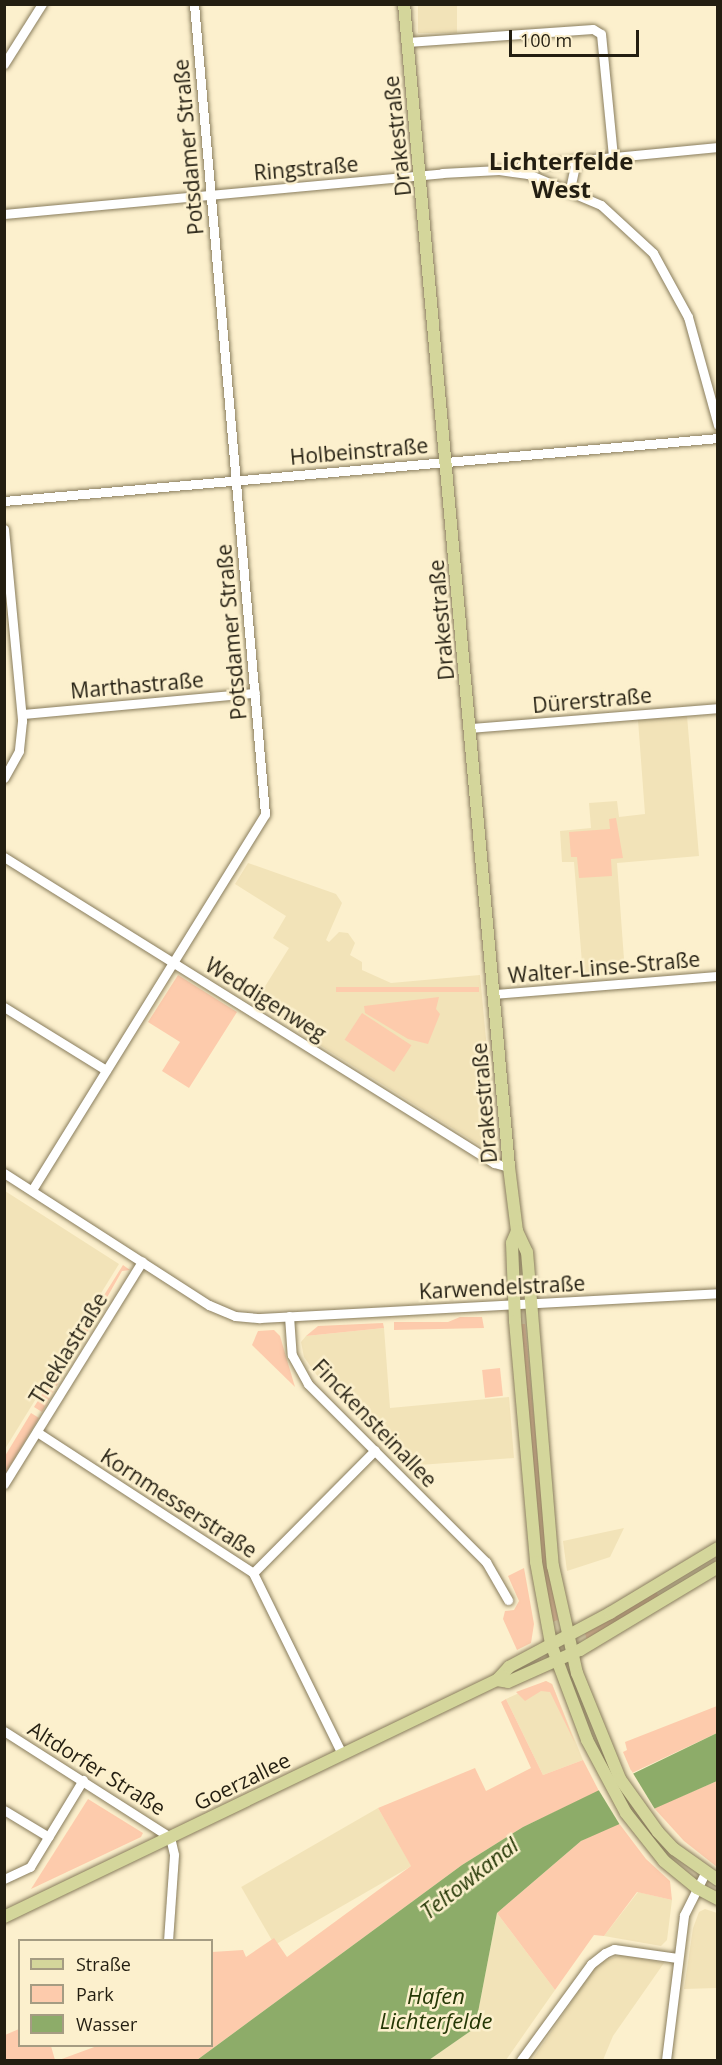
<!DOCTYPE html>
<meta charset="utf-8">
<style>
body{margin:0}
#map{position:relative;width:722px;height:2065px;overflow:hidden;background:#fcf0cd;font-family:"Open Sans",sans-serif}
div>[style]{position:absolute}
.built>*{inset:0;background:#f2e3b8;transform-origin:0 0}
.green>*{inset:0;background:#fdcbac;transform-origin:0 0}
.water>*{inset:0;background:#8dac69}
.pier>*{inset:0;background:#fcf0cd}
.roads{filter:drop-shadow(0 0 2px #897d5d) drop-shadow(0 0 2px #897d5d)}
.minor>*{height:9px;margin:-4.5px;padding:0 4.5px;transform-origin:4.5px;border-radius:4.5px;background:#fff}
.major>*{height:12px;margin:-6px;padding:0 6px;transform-origin:6px;border-radius:6px;background:#d4d69b}
span{translate:-50% -50%;white-space:nowrap;text-align:center;line-height:1.15;-webkit-text-stroke:5px #fcf0cd;paint-order:stroke}
.street-label{font-size:21px;color:#231e11}
.water-label{font-size:22px;color:#253806;font-style:italic}
.quarter-label{font-size:24px;color:#231e11;font-weight:700}
.frame{position:absolute;inset:0;border:6px solid #231e11;pointer-events:none}
.legend{position:absolute;left:18px;top:1939px;width:195px;height:108px;box-sizing:border-box;background:#fcf0cd;border:2px solid #a59c82;margin:0;padding:8px 10px;list-style:none;font-size:18px;color:#231e11}
.legend li{display:flex;align-items:center;gap:12px;height:30px}
.legend b{width:30px;border:2px solid #a59c82}
.scale{position:absolute;left:509px;top:30px;width:130px;height:27px;box-sizing:border-box;border:3px solid #231e11;border-top:0;padding-left:8px;font-size:18px;line-height:21px;white-space:nowrap;color:#231e11;-webkit-text-stroke:4px #fcf0cd;paint-order:stroke}
</style>
<div id="map">
<div class="built">
<i style="left:418px;top:5px;width:39px;height:28px"></i>
<i style="clip-path:polygon(687px 716px,699px 856px,617px 863px,625px 973px,583px 976px,574px 862px,562px 862px,560px 831px,591px 828px,589px 803px,617px 801px,619px 817px,645px 814px,638px 720px)"></i>
<i style="clip-path:polygon(248px 863px,336px 894px,342px 903px,326px 940px,329px 942px,339px 932px,348px 933px,355px 943px,350px 955px,362px 962px,362px 970px,391px 983px,480px 975px,497px 1156px,254px 1004px,289px 948px,273px 938px,286px 916px,235px 884px)"></i>
<i style="clip-path:polygon(5px 1191px,119px 1264px,5px 1449px)"></i>
<i style="clip-path:polygon(384px 1328px,390px 1408px,509px 1397px,514px 1458px,406px 1466px,321px 1381px,304px 1357px,301px 1342px,306px 1336px)"></i>
<i style="clip-path:polygon(624px 1528px,610px 1557px,567px 1571px,563px 1541px)"></i>
<i style="clip-path:polygon(546px 1681px,552px 1684px,583px 1760px,543px 1775px,506px 1699px)"></i>
<i style="left:378px;top:1808px;width:67px;height:158px;rotate:60deg"></i>
<i style="clip-path:polygon(638px 1892px,672px 1900px,667px 1940px,661px 1946px,604px 1936px)"></i>
<i style="clip-path:polygon(705px 1909px,717px 1913px,717px 1988px,684px 1989px,693px 1928px,699px 1912px)"></i>
<i style="clip-path:polygon(497px 1913px,555px 1990px,506px 2060px,429px 2060px,475px 2028px)"></i>
<i style="clip-path:polygon(621px 1955px,664px 1963px,613px 2036px,603px 2060px,532px 2060px,598px 1963px)"></i>
</div>
<div class="green">
<i style="clip-path:polygon(616px 818px,623px 858px,611px 859px,612px 876px,579px 878px,577px 857px,571px 857px,569px 832px,610px 829px,609px 819px)"></i>
<i style="clip-path:polygon(178px 975px,237px 1012px,189px 1088px,162px 1071px,180px 1042px,148px 1022px)"></i>
<i style="left:479px;top:987px;width:5px;height:143px;rotate:90deg"></i>
<i style="clip-path:polygon(439px 997px,436px 1009px,440px 1014px,428px 1044px,408px 1039px,365px 1013px,364px 1006px)"></i>
<i style="left:362px;top:1013px;width:59px;height:32px;rotate:33deg"></i>
<i style="clip-path:polygon(123px 1265px,130px 1270px,122px 1271px,42px 1412px,34px 1407px)"></i>
<i style="clip-path:polygon(460px 1317px,482px 1317px,484px 1328px,394px 1330px,394px 1322px,448px 1322px)"></i>
<i style="clip-path:polygon(383px 1323px,384px 1328px,306px 1336px,318px 1326px)"></i>
<i style="clip-path:polygon(521px 1324px,525px 1324px,546px 1547px,558px 1620px,552px 1622px,542px 1563px)"></i>
<i style="clip-path:polygon(258px 1331px,274px 1330px,280px 1336px,295px 1387px,252px 1345px)"></i>
<i style="left:500px;top:1368px;width:28px;height:18px;rotate:84deg"></i>
<i style="clip-path:polygon(31px 1413px,39px 1418px,5px 1474px,5px 1456px)"></i>
<i style="clip-path:polygon(524px 1568px,534px 1624px,531px 1643px,517px 1650px,503px 1619px,505px 1611px,514px 1610px,519px 1601px,508px 1576px)"></i>
<i style="clip-path:polygon(656px 1592px,659px 1596px,587px 1640px,585px 1633px)"></i>
<i style="clip-path:polygon(546px 1681px,552px 1684px,575px 1743px,550px 1692px,541px 1691px,525px 1701px,516px 1692px)"></i>
<i style="clip-path:polygon(506px 1699px,543px 1775px,583px 1760px,599px 1791px,523px 1827px,462px 1865px,197px 2060px,59px 2060px,97px 2046px,212px 2046px,212px 1952px,243px 1950px,246px 1957px,274px 1938px,287px 1957px,411px 1866px,378px 1808px,475px 1768px,486px 1791px,531px 1768px,501px 1702px)"></i>
<i style="clip-path:polygon(717px 1706px,717px 1733px,632px 1773px,623px 1752px,627px 1750px,625px 1742px)"></i>
<i style="clip-path:polygon(717px 1781px,717px 1867px,684px 1841px,654px 1808px)"></i>
<i style="clip-path:polygon(88px 1799px,143px 1833px,141px 1837px,31px 1889px)"></i>
<i style="clip-path:polygon(618px 1822px,646px 1859px,670px 1881px,672px 1900px,637px 1892px,604px 1936px,594px 1935px,555px 1990px,497px 1913px,581px 1841px)"></i>
<i style="clip-path:polygon(19px 2029px,20px 2046px,51px 2046px,55px 2060px,5px 2060px,5px 2035px)"></i>
</div>
<div class="water">
<i style="clip-path:polygon(717px 1733px,717px 1781px,581px 1841px,497px 1913px,475px 2028px,429px 2060px,197px 2060px,462px 1865px,523px 1827px)"></i>
</div>
<div class="pier">
<i style="clip-path:polygon(631px 1770px,656px 1811px,620px 1825px,598px 1789px)"></i>
</div>
<div class="roads">
<div class="minor">
<i style="left:407px;top:42px;width:186px;rotate:-4deg"></i>
<i style="left:593px;top:29px;width:9px;rotate:32deg"></i>
<i style="left:601px;top:34px;width:124px;rotate:84.4deg"></i>
<i style="left:4px;top:64px;width:71px;rotate:-57.7deg"></i>
<i style="left:517px;top:171px;width:6px;rotate:-51deg"></i>
<i style="left:521px;top:166px;width:198px;rotate:-5.5deg"></i>
<i style="left:570px;top:189px;width:30px;rotate:-78deg"></i>
<i style="left:4px;top:214px;width:440px;rotate:-5.3deg"></i>
<i style="left:442px;top:173px;width:57px;rotate:-3deg"></i>
<i style="left:499px;top:170px;width:29px;rotate:8deg"></i>
<i style="left:528px;top:174px;width:79px;rotate:23deg"></i>
<i style="left:601px;top:205px;width:71px;rotate:42.7deg"></i>
<i style="left:653px;top:253px;width:73px;rotate:61.3deg"></i>
<i style="left:688px;top:317px;width:112px;rotate:74.5deg"></i>
<i style="left:4px;top:501px;width:717px;rotate:-5.04deg"></i>
<i style="left:4px;top:529px;width:193px;rotate:84.6deg"></i>
<i style="left:22px;top:721px;width:30px;rotate:96deg"></i>
<i style="left:19px;top:751px;width:31px;rotate:119deg"></i>
<i style="left:22px;top:714px;width:234px;rotate:-5.2deg"></i>
<i style="left:470px;top:728px;width:249px;rotate:-4.6deg"></i>
<i style="left:4px;top:857px;width:578px;rotate:31.98deg"></i>
<i style="left:494px;top:1163px;width:16px;rotate:15deg"></i>
<i style="left:494px;top:994px;width:225px;rotate:-4.6deg"></i>
<i style="left:4px;top:1007px;width:120px;rotate:31.7deg"></i>
<i style="left:4px;top:1173px;width:244px;rotate:32.8deg"></i>
<i style="left:209px;top:1305px;width:28px;rotate:23deg"></i>
<i style="left:235px;top:1316px;width:25px;rotate:5deg"></i>
<i style="left:260px;top:1318px;width:459px;rotate:-3.1deg"></i>
<i style="left:32px;top:1190px;width:442px;rotate:-58.2deg"></i>
<i style="left:265px;top:814px;width:813px;rotate:-95.01deg"></i>
<i style="left:289px;top:1316px;width:39px;rotate:86deg"></i>
<i style="left:292px;top:1355px;width:33px;rotate:61deg"></i>
<i style="left:308px;top:1384px;width:252px;rotate:45deg"></i>
<i style="left:486px;top:1562px;width:44px;rotate:59.9deg"></i>
<i style="left:37px;top:1432px;width:258px;rotate:33.1deg"></i>
<i style="left:253px;top:1573px;width:202px;rotate:63.8deg"></i>
<i style="left:4px;top:1484px;width:262px;rotate:-58.2deg"></i>
<i style="left:253px;top:1573px;width:173px;rotate:-45.2deg"></i>
<i style="left:4px;top:1731px;width:197px;rotate:32.6deg"></i>
<i style="left:170px;top:1837px;width:18px;rotate:77deg"></i>
<i style="left:174px;top:1855px;width:85px;rotate:94deg"></i>
<i style="left:4px;top:1810px;width:52px;rotate:31deg"></i>
<i style="left:4px;top:1879px;width:29px;rotate:-25deg"></i>
<i style="left:30px;top:1867px;width:102px;rotate:-58.7deg"></i>
<i style="left:521px;top:2060px;width:119px;rotate:-53.9deg"></i>
<i style="left:591px;top:1964px;width:18px;rotate:-38deg"></i>
<i style="left:605px;top:1953px;width:10px;rotate:-24deg"></i>
<i style="left:614px;top:1949px;width:64px;rotate:8.1deg"></i>
<i style="left:666px;top:2060px;width:146px;rotate:-82.9deg"></i>
<i style="left:684px;top:1915px;width:47px;rotate:-63.4deg"></i>
</div>
<div class="major">
<i style="left:404px;top:4px;width:1168px;rotate:84.84deg"></i>
<i style="left:509px;top:1167px;width:64px;rotate:82.9deg"></i>
<i style="left:517px;top:1231px;width:23px;rotate:65deg"></i>
<i style="left:527px;top:1252px;width:315px;rotate:85.3deg"></i>
<i style="left:553px;top:1566px;width:110px;rotate:77.4deg"></i>
<i style="left:577px;top:1673px;width:114px;rotate:67.9deg"></i>
<i style="left:620px;top:1779px;width:65px;rotate:54.4deg"></i>
<i style="left:658px;top:1832px;width:23px;rotate:47deg"></i>
<i style="left:674px;top:1849px;width:54px;rotate:35.2deg"></i>
<i style="left:517px;top:1231px;width:13px;rotate:113deg"></i>
<i style="left:512px;top:1243px;width:78px;rotate:87.8deg"></i>
<i style="left:515px;top:1321px;width:242px;rotate:85deg"></i>
<i style="left:536px;top:1562px;width:83px;rotate:79.6deg"></i>
<i style="left:551px;top:1644px;width:103px;rotate:69.4deg"></i>
<i style="left:587px;top:1740px;width:83px;rotate:61.9deg"></i>
<i style="left:626px;top:1813px;width:61px;rotate:51.6deg"></i>
<i style="left:664px;top:1861px;width:43px;rotate:39.3deg"></i>
<i style="left:697px;top:1888px;width:24px;rotate:28deg"></i>
<i style="left:497px;top:1680px;width:11px;rotate:10deg"></i>
<i style="left:508px;top:1682px;width:79px;rotate:-24deg"></i>
<i style="left:580px;top:1650px;width:161px;rotate:-31deg"></i>
<i style="left:4px;top:1917px;width:547px;rotate:-25.68deg"></i>
<i style="left:497px;top:1680px;width:18px;rotate:-47deg"></i>
<i style="left:509px;top:1667px;width:115px;rotate:-28.1deg"></i>
<i style="left:610px;top:1613px;width:126px;rotate:-31deg"></i>
</div>
</div>
<div class="street-label">
<span style="left:397px;top:136px;rotate:-96deg">Drakestraße</span>
<span style="left:188px;top:147px;rotate:-95deg">Potsdamer Straße</span>
<span style="left:306px;top:168px;rotate:-5deg">Ringstraße</span>
<span style="left:359px;top:451px;rotate:-5deg">Holbeinstraße</span>
<span style="left:441px;top:620px;rotate:-95deg">Drakestraße</span>
<span style="left:231px;top:632px;rotate:-95deg">Potsdamer Straße</span>
<span style="left:137px;top:685px;rotate:-5deg">Marthastraße</span>
<span style="left:592px;top:700px;rotate:-5deg">Dürerstraße</span>
<span style="left:604px;top:967px;rotate:-5deg">Walter-Linse-Straße</span>
<span style="left:266px;top:999px;rotate:32deg">Weddigenweg</span>
<span style="left:484px;top:1103px;rotate:-95deg">Drakestraße</span>
<span style="left:502px;top:1287px;rotate:-3deg">Karwendelstraße</span>
<span style="left:68px;top:1348px;rotate:-58deg">Theklastraße</span>
<span style="left:375px;top:1423px;rotate:46deg">Finckensteinallee</span>
<span style="left:179px;top:1503px;rotate:33deg">Kornmesserstraße</span>
<span style="left:97px;top:1768px;rotate:32deg">Altdorfer Straße</span>
<span style="left:242px;top:1781px;rotate:-26deg">Goerzallee</span>
</div>
<div class="water-label">
<span style="left:469px;top:1878px;rotate:-38deg">Teltowkanal</span>
<span style="left:436px;top:2008px">Hafen<br>Lichterfelde</span>
</div>
<div class="quarter-label">
<span style="left:561px;top:175px">Lichterfelde<br>West</span>
</div>
<div class="frame"></div>
<ul class="legend">
<li><b style="height:8px;background:#d4d69b"></b>Straße</li>
<li><b style="height:16px;background:#fdcbac"></b>Park</li>
<li><b style="height:16px;background:#8dac69"></b>Wasser</li>
</ul>
<div class="scale">100 m</div>
</div>
